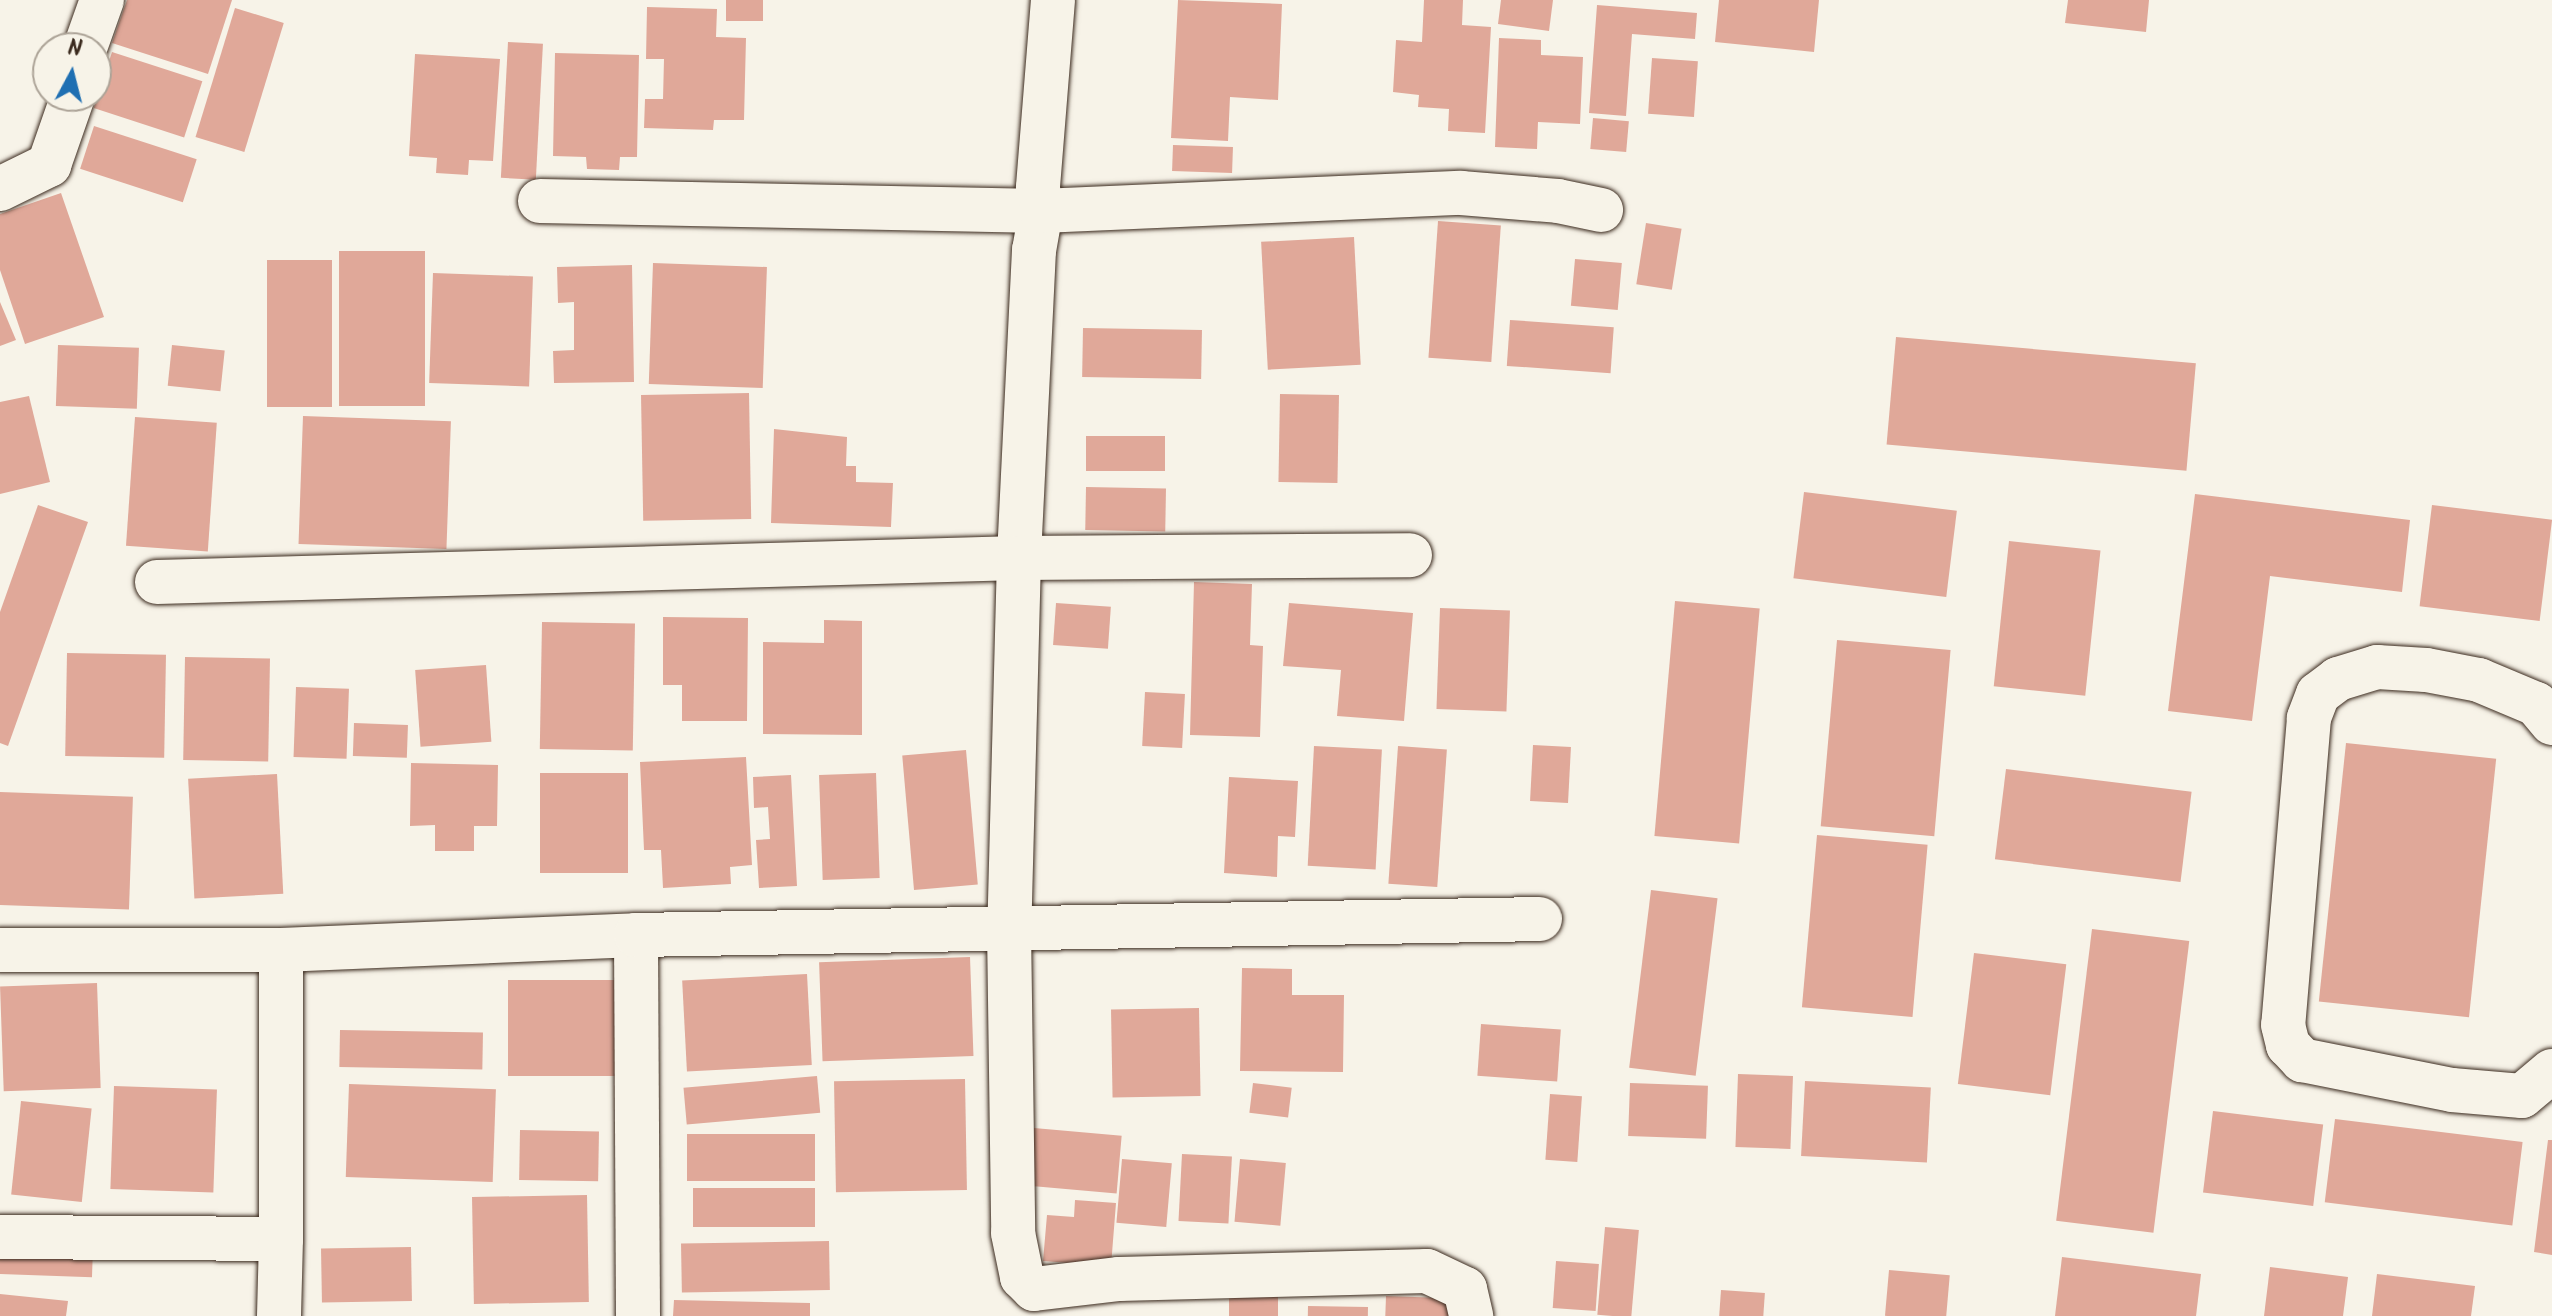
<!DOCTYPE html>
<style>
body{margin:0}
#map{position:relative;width:2552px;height:1316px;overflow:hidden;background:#f7f3e8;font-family:Kalam,sans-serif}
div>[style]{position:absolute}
.building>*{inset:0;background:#e0a899;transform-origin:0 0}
.roads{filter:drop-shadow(0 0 2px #3b2a1e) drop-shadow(0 0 2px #3b2a1e)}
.minor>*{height:44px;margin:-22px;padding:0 22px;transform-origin:22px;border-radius:22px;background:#f7f3e8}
span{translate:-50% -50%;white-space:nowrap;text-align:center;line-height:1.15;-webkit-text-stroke:6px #f7f3e8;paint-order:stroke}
.north{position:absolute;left:32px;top:32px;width:80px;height:80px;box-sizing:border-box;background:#f7f3e8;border:2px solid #aca397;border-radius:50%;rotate:7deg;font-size:22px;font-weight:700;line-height:32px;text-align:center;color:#3b2a1e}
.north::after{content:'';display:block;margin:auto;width:28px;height:36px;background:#1f6fb2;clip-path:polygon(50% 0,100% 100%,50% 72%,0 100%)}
</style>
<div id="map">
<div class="building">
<i style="clip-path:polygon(127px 0,232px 0,208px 74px,112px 43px)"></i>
<i style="left:726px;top:0;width:37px;height:21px"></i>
<i style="clip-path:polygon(1178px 0,1282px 4px,1278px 100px,1230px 97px,1228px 141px,1171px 138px)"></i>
<i style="clip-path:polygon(1424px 0,1463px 0,1462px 25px,1491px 27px,1485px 133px,1448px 131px,1449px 109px,1418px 107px,1419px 95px,1393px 92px,1396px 40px,1422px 42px)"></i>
<i style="clip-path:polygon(1501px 0,1553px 0,1549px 31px,1498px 24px)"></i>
<i style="clip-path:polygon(1719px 0,1819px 0,1814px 52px,1715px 42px)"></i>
<i style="clip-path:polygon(2068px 0,2149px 0,2146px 32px,2065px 23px)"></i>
<i style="clip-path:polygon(1597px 5px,1697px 13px,1695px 39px,1632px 34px,1626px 116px,1589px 113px)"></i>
<i style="clip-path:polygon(647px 7px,717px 9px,716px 37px,746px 38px,744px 120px,714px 120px,713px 130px,644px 128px,645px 99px,663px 99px,664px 59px,646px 59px)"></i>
<i style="left:235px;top:8px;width:51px;height:135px;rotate:17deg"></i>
<i style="clip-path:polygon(1499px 38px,1541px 40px,1541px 55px,1583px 57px,1580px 124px,1538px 122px,1537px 149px,1495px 147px)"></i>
<i style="left:508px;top:42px;width:35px;height:136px;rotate:3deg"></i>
<i style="left:112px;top:52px;width:95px;height:59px;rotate:18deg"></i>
<i style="clip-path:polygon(555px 53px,639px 55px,637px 157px,620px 157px,619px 170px,587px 169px,586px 157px,553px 156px)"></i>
<i style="clip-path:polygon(415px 54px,500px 59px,493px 161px,469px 160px,468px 175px,436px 173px,437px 158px,409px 156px)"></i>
<i style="left:1652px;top:58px;width:46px;height:56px;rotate:4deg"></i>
<i style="left:1593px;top:118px;width:36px;height:31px;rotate:5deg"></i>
<i style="left:94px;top:126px;width:108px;height:45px;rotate:18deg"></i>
<i style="left:1173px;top:145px;width:60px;height:26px;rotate:2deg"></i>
<i style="clip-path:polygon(61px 193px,104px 317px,25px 344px,0 270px,0 214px)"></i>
<i style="left:1438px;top:221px;width:63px;height:137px;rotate:4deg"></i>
<i style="left:1646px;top:223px;width:36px;height:62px;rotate:9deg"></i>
<i style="left:1354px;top:237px;width:128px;height:93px;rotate:87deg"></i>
<i style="left:339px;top:251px;width:86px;height:155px"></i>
<i style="left:1575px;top:259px;width:47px;height:47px;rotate:5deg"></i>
<i style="left:267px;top:260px;width:65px;height:147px"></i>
<i style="left:653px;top:263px;width:114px;height:121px;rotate:2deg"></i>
<i style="clip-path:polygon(632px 265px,634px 382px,554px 383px,553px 351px,574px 350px,574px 302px,558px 303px,557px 267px)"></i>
<i style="left:433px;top:273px;width:100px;height:110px;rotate:2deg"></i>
<i style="clip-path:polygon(0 302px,16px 340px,0 346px)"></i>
<i style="left:1510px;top:320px;width:104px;height:46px;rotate:4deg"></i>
<i style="left:1083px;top:328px;width:119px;height:49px;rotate:1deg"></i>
<i style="left:1896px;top:337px;width:301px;height:108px;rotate:5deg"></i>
<i style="left:58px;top:345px;width:81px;height:61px;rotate:2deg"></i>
<i style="left:172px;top:345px;width:53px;height:41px;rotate:6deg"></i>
<i style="left:749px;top:393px;width:126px;height:108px;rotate:89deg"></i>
<i style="left:1280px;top:394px;width:59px;height:88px;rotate:1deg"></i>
<i style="clip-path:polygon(29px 396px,50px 482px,0 494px,0 402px)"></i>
<i style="left:303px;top:416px;width:148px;height:128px;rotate:2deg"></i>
<i style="left:135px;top:417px;width:82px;height:129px;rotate:4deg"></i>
<i style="clip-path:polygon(774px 429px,847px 437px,846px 466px,856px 466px,856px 482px,893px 483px,891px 527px,771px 523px)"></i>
<i style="left:1086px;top:436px;width:79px;height:35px"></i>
<i style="left:1086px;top:487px;width:80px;height:43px;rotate:1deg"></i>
<i style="left:1804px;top:492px;width:154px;height:87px;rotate:7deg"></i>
<i style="clip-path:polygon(2195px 494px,2410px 520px,2402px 592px,2270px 576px,2252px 721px,2168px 711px)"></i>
<i style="clip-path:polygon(38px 505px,88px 522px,8px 746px,0 743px,0 612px)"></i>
<i style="left:2432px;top:505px;width:121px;height:102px;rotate:7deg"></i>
<i style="left:2009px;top:541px;width:92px;height:146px;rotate:6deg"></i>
<i style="clip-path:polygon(1194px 582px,1252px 584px,1250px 645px,1263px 646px,1260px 737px,1190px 735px)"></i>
<i style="left:1675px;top:601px;width:85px;height:236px;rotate:5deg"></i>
<i style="left:1056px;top:603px;width:55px;height:42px;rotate:4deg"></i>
<i style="clip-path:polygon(1289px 603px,1413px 613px,1404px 721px,1337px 716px,1341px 670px,1283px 666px)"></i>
<i style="left:1440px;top:608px;width:70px;height:101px;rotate:2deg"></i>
<i style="clip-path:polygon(663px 617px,748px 618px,747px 721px,682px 721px,682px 685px,663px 685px)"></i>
<i style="clip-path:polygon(824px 620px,862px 621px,862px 735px,763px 734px,763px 642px,824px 643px)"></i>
<i style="left:542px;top:622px;width:93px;height:127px;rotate:1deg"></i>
<i style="left:1837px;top:640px;width:114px;height:187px;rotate:5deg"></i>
<i style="left:67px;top:653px;width:99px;height:103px;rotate:1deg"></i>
<i style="left:185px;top:657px;width:85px;height:103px;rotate:1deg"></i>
<i style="left:486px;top:665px;width:77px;height:71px;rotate:86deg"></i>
<i style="left:296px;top:687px;width:53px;height:70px;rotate:2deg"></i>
<i style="left:1145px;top:692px;width:40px;height:54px;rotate:3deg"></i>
<i style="left:354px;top:723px;width:54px;height:33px;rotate:2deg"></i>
<i style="left:2346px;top:743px;width:151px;height:260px;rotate:6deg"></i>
<i style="left:1533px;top:745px;width:38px;height:56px;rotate:3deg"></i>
<i style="left:1314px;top:746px;width:68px;height:120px;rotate:3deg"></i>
<i style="left:1398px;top:746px;width:49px;height:138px;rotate:4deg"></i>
<i style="left:966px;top:750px;width:135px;height:64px;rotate:85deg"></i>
<i style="clip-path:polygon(746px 757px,752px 865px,730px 867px,731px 884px,663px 888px,661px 850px,644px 850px,640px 762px)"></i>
<i style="clip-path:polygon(411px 763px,498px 765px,497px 826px,474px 826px,474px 851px,435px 851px,435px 825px,410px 826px)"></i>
<i style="left:2006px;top:769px;width:187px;height:91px;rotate:7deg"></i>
<i style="left:540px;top:773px;width:88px;height:100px"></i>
<i style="left:876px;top:773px;width:105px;height:57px;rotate:88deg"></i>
<i style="left:277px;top:774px;width:120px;height:89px;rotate:87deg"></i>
<i style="clip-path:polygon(791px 775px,797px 886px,759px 888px,756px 840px,770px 839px,768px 807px,754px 808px,753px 777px)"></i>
<i style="clip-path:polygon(1229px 777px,1298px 781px,1295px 837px,1278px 836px,1277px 877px,1224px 873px)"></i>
<i style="left:0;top:792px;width:133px;height:113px;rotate:2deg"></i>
<i style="left:1817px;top:835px;width:111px;height:173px;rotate:5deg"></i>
<i style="left:1651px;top:890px;width:67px;height:179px;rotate:7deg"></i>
<i style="left:2092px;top:929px;width:98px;height:294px;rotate:7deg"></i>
<i style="left:1974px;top:953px;width:93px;height:132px;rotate:7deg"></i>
<i style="left:970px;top:957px;width:99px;height:151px;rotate:88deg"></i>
<i style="clip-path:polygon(1242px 968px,1292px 969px,1292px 995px,1344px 995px,1343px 1072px,1240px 1071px)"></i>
<i style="left:807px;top:974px;width:91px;height:125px;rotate:87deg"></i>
<i style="left:620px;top:980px;width:96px;height:112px;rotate:90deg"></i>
<i style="left:97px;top:983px;width:105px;height:97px;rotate:88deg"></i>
<i style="left:1199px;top:1008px;width:88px;height:88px;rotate:89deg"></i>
<i style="left:1481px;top:1024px;width:80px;height:52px;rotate:4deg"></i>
<i style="left:340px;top:1030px;width:143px;height:37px;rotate:1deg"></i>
<i style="left:1738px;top:1074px;width:55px;height:73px;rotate:2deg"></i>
<i style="left:817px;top:1076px;width:37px;height:134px;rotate:85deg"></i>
<i style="left:965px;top:1079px;width:111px;height:131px;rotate:89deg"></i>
<i style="left:1805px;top:1081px;width:126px;height:75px;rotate:3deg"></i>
<i style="left:1253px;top:1083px;width:39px;height:30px;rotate:7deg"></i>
<i style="left:1630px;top:1083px;width:78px;height:53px;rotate:2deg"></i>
<i style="left:349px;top:1084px;width:147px;height:93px;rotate:2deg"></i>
<i style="left:114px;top:1086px;width:103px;height:103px;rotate:2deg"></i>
<i style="left:1550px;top:1094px;width:32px;height:66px;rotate:4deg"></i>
<i style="left:21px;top:1101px;width:71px;height:94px;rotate:6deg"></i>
<i style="left:2213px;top:1111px;width:111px;height:82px;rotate:7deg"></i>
<i style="left:2335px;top:1119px;width:189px;height:84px;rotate:7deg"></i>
<i style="left:1034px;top:1128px;width:88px;height:58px;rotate:5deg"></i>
<i style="left:520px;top:1130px;width:79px;height:50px;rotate:1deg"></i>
<i style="left:687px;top:1134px;width:128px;height:47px"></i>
<i style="clip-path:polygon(2548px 1140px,2552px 1140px,2552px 1255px,2534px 1252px)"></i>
<i style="left:1182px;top:1154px;width:50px;height:67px;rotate:3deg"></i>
<i style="left:1122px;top:1159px;width:50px;height:64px;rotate:5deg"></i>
<i style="left:1240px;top:1159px;width:46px;height:63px;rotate:5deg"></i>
<i style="left:693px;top:1188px;width:122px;height:39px"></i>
<i style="left:587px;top:1195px;width:107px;height:115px;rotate:89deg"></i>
<i style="clip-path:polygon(1075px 1200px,1116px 1203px,1111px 1266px,1043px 1261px,1047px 1215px,1074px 1217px)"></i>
<i style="left:1605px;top:1227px;width:34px;height:88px;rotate:5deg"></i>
<i style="left:829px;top:1241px;width:49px;height:148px;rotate:89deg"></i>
<i style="left:0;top:1246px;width:93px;height:28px;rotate:2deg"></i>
<i style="left:411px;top:1247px;width:54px;height:90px;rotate:89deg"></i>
<i style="clip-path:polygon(2062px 1257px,2201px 1274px,2196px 1316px,2055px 1316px)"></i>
<i style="left:1556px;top:1261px;width:43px;height:47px;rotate:4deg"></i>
<i style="clip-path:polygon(2270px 1267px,2348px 1277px,2343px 1316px,2264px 1316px)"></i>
<i style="left:1889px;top:1270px;width:61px;height:46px;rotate:5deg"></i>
<i style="clip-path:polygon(2377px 1274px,2475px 1286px,2471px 1316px,2372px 1316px)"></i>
<i style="left:1721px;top:1290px;width:44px;height:26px;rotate:4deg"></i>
<i style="clip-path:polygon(0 1294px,68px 1301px,66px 1316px,0 1316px)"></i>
<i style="left:1278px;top:1295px;width:21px;height:49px;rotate:90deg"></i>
<i style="left:1386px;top:1296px;width:64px;height:20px;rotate:2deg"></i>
<i style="clip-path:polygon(674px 1300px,810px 1303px,810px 1316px,673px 1316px)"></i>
<i style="left:1308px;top:1306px;width:60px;height:10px;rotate:1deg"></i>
</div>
<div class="roads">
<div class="minor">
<i style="left:1053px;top:0;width:189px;rotate:94.6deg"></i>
<i style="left:1038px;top:188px;width:23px;rotate:83deg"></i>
<i style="left:1041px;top:211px;width:40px;rotate:100deg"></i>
<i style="left:1034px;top:250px;width:308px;rotate:92.8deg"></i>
<i style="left:1019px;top:558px;width:370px;rotate:91.5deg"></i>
<i style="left:1009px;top:928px;width:305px;rotate:89.2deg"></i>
<i style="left:1013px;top:1233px;width:45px;rotate:78.4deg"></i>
<i style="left:1022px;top:1277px;width:17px;rotate:45deg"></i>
<i style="left:1034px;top:1289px;width:86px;rotate:-6.7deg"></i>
<i style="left:1119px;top:1279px;width:308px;rotate:-1.5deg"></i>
<i style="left:1427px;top:1271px;width:42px;rotate:25.3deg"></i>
<i style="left:1465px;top:1289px;width:28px;rotate:77deg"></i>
<i style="left:85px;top:48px;width:51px;rotate:-70.5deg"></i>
<i style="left:0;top:189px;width:55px;rotate:-26.1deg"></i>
<i style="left:49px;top:165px;width:73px;rotate:-70.8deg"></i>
<i style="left:540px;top:201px;width:501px;rotate:1.14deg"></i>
<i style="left:1041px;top:211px;width:420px;rotate:-2.5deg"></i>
<i style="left:1461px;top:193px;width:97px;rotate:4.7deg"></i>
<i style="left:1558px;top:201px;width:44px;rotate:11.8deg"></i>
<i style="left:157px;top:582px;width:862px;rotate:-1.59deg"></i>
<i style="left:1019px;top:558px;width:391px;rotate:-0.4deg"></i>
<i style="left:2552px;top:723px;width:25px;rotate:-130deg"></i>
<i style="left:2536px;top:704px;width:62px;rotate:-157.2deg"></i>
<i style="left:2479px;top:680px;width:54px;rotate:-169.3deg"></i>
<i style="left:2426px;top:670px;width:49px;rotate:-176.5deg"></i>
<i style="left:2377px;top:667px;width:41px;rotate:162.9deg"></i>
<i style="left:2338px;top:679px;width:25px;rotate:143deg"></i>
<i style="left:2318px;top:694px;width:26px;rotate:111deg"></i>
<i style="left:2309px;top:718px;width:308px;rotate:94.8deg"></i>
<i style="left:2283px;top:1025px;width:21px;rotate:76deg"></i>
<i style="left:2288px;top:1045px;width:21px;rotate:47deg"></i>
<i style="left:2302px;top:1060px;width:153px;rotate:11.3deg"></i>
<i style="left:2452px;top:1090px;width:70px;rotate:4.9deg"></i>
<i style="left:2522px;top:1096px;width:39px;rotate:-40deg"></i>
<i style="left:636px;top:935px;width:381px;rotate:89.7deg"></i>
<i style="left:0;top:950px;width:281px"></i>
<i style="left:281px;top:950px;width:355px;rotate:-2.4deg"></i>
<i style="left:636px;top:935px;width:904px;rotate:-1.01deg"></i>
<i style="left:0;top:1237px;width:281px;rotate:0.4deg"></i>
<i style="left:281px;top:1239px;width:77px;rotate:91.5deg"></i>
<i style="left:281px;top:1239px;width:289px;rotate:-90deg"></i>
</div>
</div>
<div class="north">N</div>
</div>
